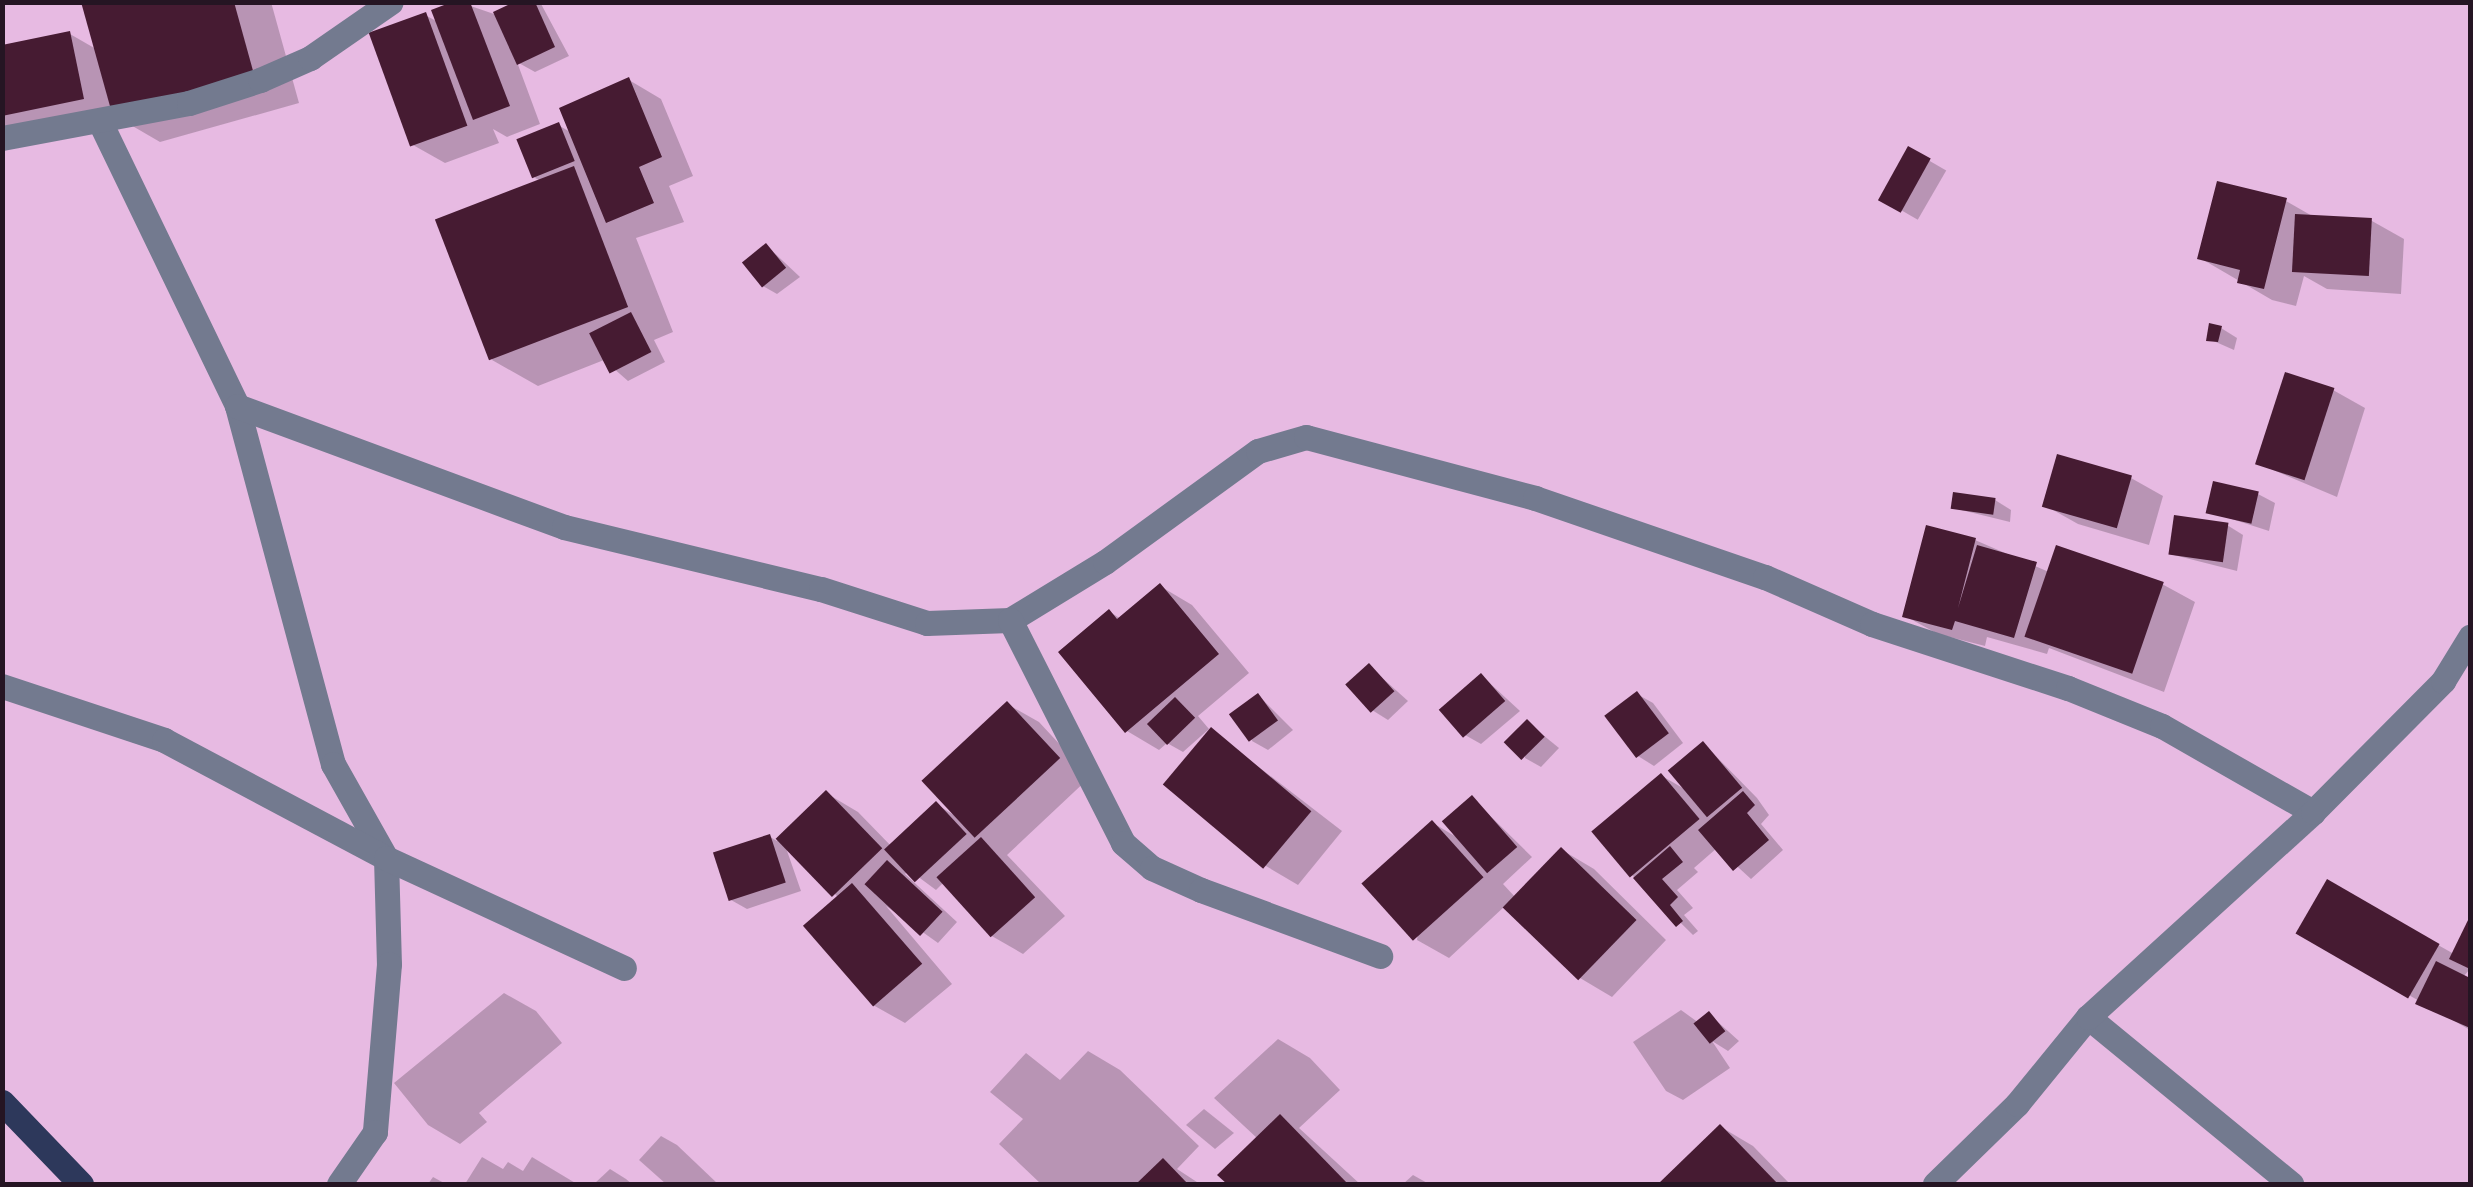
<!DOCTYPE html>
<style>
body{margin:0}
#map{position:relative;width:2473px;height:1187px;overflow:hidden;background:#e7bae2;font-family:Montserrat,sans-serif}
div>[style]{position:absolute}
.shadow>*{inset:0;background:#0003;transform-origin:0 0}
.building>*{inset:0;background:#461b32;transform-origin:0 0}
.minor>*{height:25px;margin:-12.5px;padding:0 12.5px;transform-origin:12.5px;border-radius:12.5px;background:#737a8f}
.major>*{height:25px;margin:-12.5px;padding:0 12.5px;transform-origin:12.5px;border-radius:12.5px;background:#2d385b}
span{translate:-50% -50%;white-space:nowrap;text-align:center;line-height:1.15;-webkit-text-stroke:10px #e7bae2;paint-order:stroke}
.frame{position:absolute;inset:0;border:5px solid #251523;pointer-events:none}
</style>
<div id="map">
<div class="shadow">
<i style="clip-path:polygon(83px 2px,271px 2px,299px 103px,160px 142px,117px 117px,2px 137px,2px 48px,70px 34px,96px 49px)"></i>
<i style="clip-path:polygon(459px 2px,494px 14px,540px 2px,569px 56px,535px 72px,517px 62px,540px 124px,507px 137px,493px 129px,499px 143px,445px 163px,413px 145px,425px 15px,438px 22px)"></i>
<i style="clip-path:polygon(629px 80px,661px 99px,693px 176px,669px 186px,684px 222px,636px 238px,673px 332px,654px 340px,665px 362px,628px 381px,604px 360px,538px 386px,492px 360px,541px 181px,535px 178px,558px 125px,572px 133px)"></i>
<i style="left:1909px;top:149px;width:43px;height:57px;rotate:30deg"></i>
<i style="clip-path:polygon(2286px 201px,2314px 217px,2372px 221px,2404px 239px,2401px 294px,2327px 289px,2304px 276px,2296px 306px,2272px 300px,2200px 258px)"></i>
<i style="clip-path:polygon(767px 246px,800px 277px,777px 294px,761px 285px)"></i>
<i style="clip-path:polygon(2221px 328px,2237px 338px,2234px 350px,2209px 339px)"></i>
<i style="clip-path:polygon(2333px 390px,2365px 408px,2337px 497px,2259px 464px)"></i>
<i style="clip-path:polygon(2131px 478px,2163px 496px,2149px 545px,2078px 524px,2046px 506px)"></i>
<i style="clip-path:polygon(2258px 494px,2275px 503px,2269px 531px,2210px 512px)"></i>
<i style="clip-path:polygon(1995px 500px,2011px 510px,2010px 522px,1953px 508px)"></i>
<i style="clip-path:polygon(2227px 525px,2243px 535px,2237px 571px,2170px 554px)"></i>
<i style="clip-path:polygon(1975px 540px,2049px 572px,2162px 584px,2195px 602px,2164px 692px,2049px 648px,2047px 654px,1987px 637px,1985px 646px,1938px 634px,1905px 616px)"></i>
<i style="clip-path:polygon(1160px 586px,1192px 605px,1249px 673px,1198px 716px,1209px 729px,1183px 752px,1167px 743px,1159px 750px,1127px 731px,1110px 612px,1121px 619px)"></i>
<i style="clip-path:polygon(1369px 666px,1408px 701px,1388px 720px,1372px 710px)"></i>
<i style="clip-path:polygon(1482px 676px,1520px 711px,1481px 744px,1465px 735px)"></i>
<i style="clip-path:polygon(1637px 694px,1653px 703px,1683px 743px,1654px 766px,1638px 756px)"></i>
<i style="clip-path:polygon(1259px 696px,1293px 730px,1268px 750px,1252px 741px)"></i>
<i style="clip-path:polygon(1007px 704px,1039px 722px,1090px 777px,1007px 855px,1065px 916px,1023px 954px,990px 935px,944px 882px,936px 890px,909px 870px,905px 874px,957px 922px,938px 943px,886px 906px,952px 984px,905px 1023px,873px 1005px,806px 926px,839px 898px,785px 845px,801px 891px,747px 909px,731px 900px,770px 837px,777px 841px,826px 793px,858px 812px,893px 848px,936px 804px,957px 817px)"></i>
<i style="clip-path:polygon(1527px 722px,1559px 748px,1541px 767px,1525px 758px)"></i>
<i style="clip-path:polygon(1212px 731px,1342px 831px,1298px 885px,1266px 866px)"></i>
<i style="clip-path:polygon(1704px 744px,1757px 798px,1769px 815px,1761px 824px,1783px 850px,1751px 879px,1717px 848px,1694px 868px,1698px 872px,1677px 890px,1693px 908px,1684px 915px,1698px 931px,1693px 935px,1632px 875px,1662px 776px,1688px 791px)"></i>
<i style="clip-path:polygon(1472px 798px,1532px 857px,1503px 884px,1516px 898px,1562px 850px,1594px 869px,1666px 940px,1612px 997px,1580px 978px,1505px 906px,1449px 958px,1417px 940px,1433px 823px,1458px 838px)"></i>
<i style="clip-path:polygon(2328px 883px,2454px 954px,2470px 922px,2470px 969px,2463px 977px,2470px 981px,2470px 1030px,2302px 934px)"></i>
<i style="clip-path:polygon(504px 993px,536px 1011px,562px 1043px,479px 1113px,487px 1122px,460px 1144px,428px 1125px,394px 1083px)"></i>
<i style="clip-path:polygon(1681px 1010px,1699px 1023px,1709px 1014px,1739px 1041px,1728px 1051px,1712px 1041px,1730px 1068px,1683px 1100px,1666px 1091px,1633px 1042px)"></i>
<i style="clip-path:polygon(1278px 1039px,1310px 1058px,1340px 1090px,1299px 1128px,1360px 1184px,1230px 1184px,1221px 1175px,1258px 1139px,1214px 1098px)"></i>
<i style="clip-path:polygon(1088px 1051px,1120px 1070px,1199px 1146px,1177px 1169px,1200px 1184px,1041px 1184px,999px 1144px,1023px 1119px,990px 1092px,1026px 1053px,1060px 1080px)"></i>
<i style="clip-path:polygon(1204px 1109px,1234px 1133px,1215px 1149px,1186px 1125px)"></i>
<i style="clip-path:polygon(1721px 1127px,1753px 1146px,1790px 1184px,1662px 1184px)"></i>
<i style="clip-path:polygon(661px 1136px,677px 1145px,718px 1184px,666px 1184px,639px 1160px)"></i>
<i style="clip-path:polygon(482px 1157px,503px 1169px,508px 1162px,523px 1171px,532px 1157px,577px 1184px,465px 1184px)"></i>
<i style="clip-path:polygon(610px 1169px,626px 1179px,632px 1184px,594px 1184px)"></i>
<i style="clip-path:polygon(1413px 1175px,1429px 1184px,1403px 1184px)"></i>
<i style="clip-path:polygon(433px 1177px,446px 1184px,428px 1184px)"></i>
</div>
<div class="building">
<i style="clip-path:polygon(81px 2px,234px 2px,255px 78px,113px 117px)"></i>
<i style="clip-path:polygon(452px 2px,470px 2px,510px 106px,473px 120px,431px 10px)"></i>
<i style="clip-path:polygon(514px 2px,535px 2px,555px 47px,517px 65px,493px 12px)"></i>
<i style="left:426px;top:12px;width:121px;height:61px;rotate:70deg"></i>
<i style="clip-path:polygon(70px 31px,84px 99px,2px 116px,2px 45px)"></i>
<i style="clip-path:polygon(629px 77px,662px 157px,639px 167px,654px 203px,606px 223px,559px 108px)"></i>
<i style="left:559px;top:122px;width:42px;height:46px;rotate:68deg"></i>
<i style="left:1908px;top:146px;width:26px;height:62px;rotate:29deg"></i>
<i style="left:574px;top:166px;width:151px;height:149px;rotate:69deg"></i>
<i style="clip-path:polygon(2217px 181px,2287px 198px,2264px 289px,2237px 283px,2240px 270px,2197px 259px)"></i>
<i style="left:2295px;top:214px;width:77px;height:58px;rotate:3deg"></i>
<i style="left:766px;top:243px;width:32px;height:31px;rotate:51deg"></i>
<i style="left:631px;top:312px;width:45px;height:47px;rotate:63deg"></i>
<i style="clip-path:polygon(2209px 323px,2222px 326px,2218px 342px,2206px 341px)"></i>
<i style="left:2285px;top:372px;width:52px;height:97px;rotate:18deg"></i>
<i style="left:2057px;top:454px;width:78px;height:55px;rotate:16deg"></i>
<i style="left:2213px;top:481px;width:47px;height:33px;rotate:13deg"></i>
<i style="left:1953px;top:492px;width:43px;height:17px;rotate:8deg"></i>
<i style="left:2174px;top:515px;width:55px;height:40px;rotate:8deg"></i>
<i style="clip-path:polygon(1926px 525px,1976px 538px,1958px 608px,1977px 545px,2037px 562px,2014px 638px,1955px 621px,1952px 630px,1902px 617px)"></i>
<i style="left:2056px;top:545px;width:114px;height:97px;rotate:19deg"></i>
<i style="clip-path:polygon(1160px 583px,1219px 654px,1125px 733px,1058px 652px,1109px 609px,1117px 619px)"></i>
<i style="left:1369px;top:663px;width:38px;height:32px;rotate:48deg"></i>
<i style="left:1481px;top:673px;width:37px;height:56px;rotate:49deg"></i>
<i style="left:1637px;top:691px;width:53px;height:41px;rotate:53deg"></i>
<i style="left:1258px;top:693px;width:34px;height:36px;rotate:54deg"></i>
<i style="left:1175px;top:697px;width:29px;height:39px;rotate:46deg"></i>
<i style="left:1007px;top:701px;width:78px;height:117px;rotate:47deg"></i>
<i style="left:1527px;top:719px;width:25px;height:33px;rotate:45deg"></i>
<i style="left:1211px;top:727px;width:131px;height:75px;rotate:40deg"></i>
<i style="left:1703px;top:741px;width:61px;height:46px;rotate:50deg"></i>
<i style="left:1661px;top:773px;width:60px;height:91px;rotate:50deg"></i>
<i style="left:826px;top:790px;width:81px;height:70px;rotate:46deg"></i>
<i style="clip-path:polygon(1743px 791px,1755px 805px,1747px 813px,1769px 840px,1733px 871px,1698px 830px)"></i>
<i style="left:1472px;top:795px;width:69px;height:40px;rotate:49deg"></i>
<i style="left:936px;top:801px;width:45px;height:71px;rotate:47deg"></i>
<i style="left:1432px;top:820px;width:77px;height:95px;rotate:48deg"></i>
<i style="left:770px;top:834px;width:51px;height:60px;rotate:72deg"></i>
<i style="left:981px;top:837px;width:81px;height:60px;rotate:48deg"></i>
<i style="clip-path:polygon(1670px 846px,1683px 862px,1662px 879px,1678px 897px,1670px 905px,1683px 921px,1676px 927px,1633px 878px)"></i>
<i style="left:1561px;top:847px;width:105px;height:84px;rotate:44deg"></i>
<i style="left:887px;top:860px;width:76px;height:33px;rotate:43deg"></i>
<i style="left:2327px;top:879px;width:130px;height:63px;rotate:30deg"></i>
<i style="left:852px;top:883px;width:107px;height:65px;rotate:49deg"></i>
<i style="clip-path:polygon(2470px 916px,2470px 969px,2449px 959px)"></i>
<i style="clip-path:polygon(2436px 961px,2470px 978px,2470px 1028px,2415px 1004px)"></i>
<i style="left:1709px;top:1011px;width:26px;height:20px;rotate:51deg"></i>
<i style="clip-path:polygon(1280px 1114px,1348px 1184px,1227px 1184px,1217px 1175px)"></i>
<i style="clip-path:polygon(1720px 1124px,1778px 1184px,1658px 1184px)"></i>
<i style="clip-path:polygon(1163px 1158px,1188px 1184px,1136px 1184px)"></i>
</div>
<div class="minor">
<i style="left:100px;top:122px;width:315px;rotate:64.2deg"></i>
<i style="left:237px;top:406px;width:371px;rotate:75deg"></i>
<i style="left:333px;top:764px;width:108px;rotate:60.6deg"></i>
<i style="left:386px;top:858px;width:106px;rotate:88.4deg"></i>
<i style="left:389px;top:964px;width:169px;rotate:94.8deg"></i>
<i style="left:375px;top:1132px;width:63px;rotate:124.7deg"></i>
<i style="left:2px;top:138px;width:190px;rotate:-10.6deg"></i>
<i style="left:189px;top:103px;width:75px;rotate:-17.9deg"></i>
<i style="left:260px;top:80px;width:55px;rotate:-23.7deg"></i>
<i style="left:310px;top:58px;width:98px;rotate:-34.7deg"></i>
<i style="left:237px;top:406px;width:349px;rotate:20.3deg"></i>
<i style="left:564px;top:527px;width:264px;rotate:13.6deg"></i>
<i style="left:821px;top:589px;width:111px;rotate:17.8deg"></i>
<i style="left:927px;top:623px;width:83px;rotate:-2.1deg"></i>
<i style="left:1010px;top:620px;width:111px;rotate:-31.4deg"></i>
<i style="left:1105px;top:562px;width:189px;rotate:-36deg"></i>
<i style="left:1258px;top:451px;width:50px;rotate:-16.3deg"></i>
<i style="left:1306px;top:437px;width:237px;rotate:14.9deg"></i>
<i style="left:1535px;top:498px;width:243px;rotate:19deg"></i>
<i style="left:1765px;top:577px;width:117px;rotate:23.7deg"></i>
<i style="left:1872px;top:624px;width:206px;rotate:18.1deg"></i>
<i style="left:2068px;top:688px;width:101px;rotate:22deg"></i>
<i style="left:2162px;top:726px;width:174px;rotate:29.7deg"></i>
<i style="left:1010px;top:620px;width:250px;rotate:63.1deg"></i>
<i style="left:1123px;top:843px;width:38px;rotate:41deg"></i>
<i style="left:1152px;top:868px;width:54px;rotate:24.2deg"></i>
<i style="left:1201px;top:890px;width:191px;rotate:20.2deg"></i>
<i style="left:2px;top:686px;width:171px;rotate:18.4deg"></i>
<i style="left:164px;top:740px;width:251px;rotate:28deg"></i>
<i style="left:386px;top:858px;width:262px;rotate:24.8deg"></i>
<i style="left:2088px;top:1017px;width:263px;rotate:39.4deg"></i>
<i style="left:1935px;top:1184px;width:115px;rotate:-44.3deg"></i>
<i style="left:2017px;top:1104px;width:112px;rotate:-50.8deg"></i>
<i style="left:2088px;top:1017px;width:304px;rotate:-42.3deg"></i>
<i style="left:2313px;top:812px;width:185px;rotate:-45.2deg"></i>
<i style="left:2443px;top:681px;width:52px;rotate:-58.5deg"></i>
</div>
<div class="major">
<i style="left:2px;top:1102px;width:114px;rotate:46.1deg"></i>
</div>
<div class="frame"></div>
</div>
